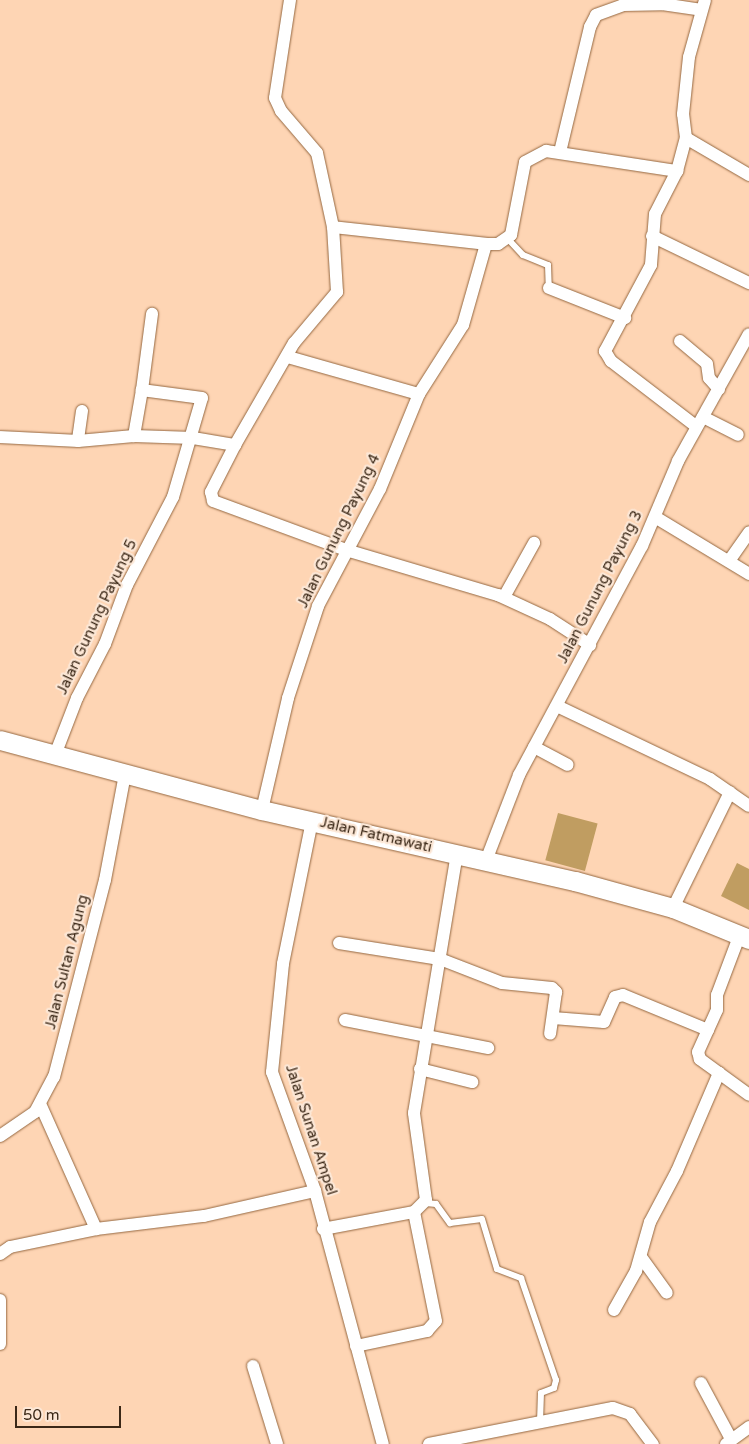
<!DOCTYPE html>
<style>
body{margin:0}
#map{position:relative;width:749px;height:1444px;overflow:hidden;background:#fed5b4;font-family:"Varela Round",sans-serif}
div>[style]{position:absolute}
.building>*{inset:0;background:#c09d61;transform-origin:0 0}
.roads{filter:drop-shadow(0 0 1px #956841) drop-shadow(0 0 1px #956841)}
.service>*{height:6px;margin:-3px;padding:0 3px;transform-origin:3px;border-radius:3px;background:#fff}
.minor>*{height:12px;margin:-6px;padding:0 6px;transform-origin:6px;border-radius:6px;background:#fff}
.primary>*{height:19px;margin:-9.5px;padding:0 9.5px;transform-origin:9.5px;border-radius:9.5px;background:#fff}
span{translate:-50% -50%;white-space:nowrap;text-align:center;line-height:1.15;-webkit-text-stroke:4.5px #fce7d6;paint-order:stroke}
.street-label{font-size:15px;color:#3b2817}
.scale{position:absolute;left:15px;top:1406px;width:106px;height:22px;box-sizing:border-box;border:2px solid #3b2817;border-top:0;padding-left:6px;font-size:15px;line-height:18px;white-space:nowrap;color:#3b2817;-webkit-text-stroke:4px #fce7d6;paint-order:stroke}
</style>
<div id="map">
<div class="building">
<i style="left:558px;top:813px;width:41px;height:49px;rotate:15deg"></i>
<i style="clip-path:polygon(737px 863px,749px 869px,749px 910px,721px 896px)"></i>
</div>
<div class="roads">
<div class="service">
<i style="left:508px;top:239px;width:22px;rotate:47deg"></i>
<i style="left:523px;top:255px;width:27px;rotate:22deg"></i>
<i style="left:548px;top:265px;width:23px;rotate:88deg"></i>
<i style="left:426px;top:1203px;width:10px;rotate:6deg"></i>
<i style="left:436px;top:1204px;width:24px;rotate:54deg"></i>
<i style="left:450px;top:1223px;width:32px;rotate:-7deg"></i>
<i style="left:482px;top:1219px;width:52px;rotate:73.3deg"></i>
<i style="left:497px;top:1269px;width:26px;rotate:21deg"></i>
<i style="left:521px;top:1278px;width:108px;rotate:71.1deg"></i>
<i style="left:556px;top:1380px;width:8px;rotate:104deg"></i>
<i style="left:554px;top:1388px;width:14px;rotate:159deg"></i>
<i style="left:541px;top:1393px;width:29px;rotate:92deg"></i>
</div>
<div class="minor">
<i style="left:290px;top:0;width:99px;rotate:98.7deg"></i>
<i style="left:275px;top:98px;width:14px;rotate:65deg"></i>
<i style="left:281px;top:111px;width:55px;rotate:49.4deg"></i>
<i style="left:317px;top:153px;width:76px;rotate:77.8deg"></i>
<i style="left:686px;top:138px;width:24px;rotate:-97deg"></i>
<i style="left:683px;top:114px;width:57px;rotate:-84deg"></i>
<i style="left:689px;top:57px;width:59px;rotate:-74.3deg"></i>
<i style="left:560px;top:152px;width:129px;rotate:-76.5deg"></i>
<i style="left:590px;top:27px;width:13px;rotate:-63deg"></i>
<i style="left:596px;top:15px;width:29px;rotate:-20deg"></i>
<i style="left:623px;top:5px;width:39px;rotate:-1deg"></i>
<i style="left:662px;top:4px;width:40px;rotate:8.5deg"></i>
<i style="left:677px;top:171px;width:48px;rotate:117.1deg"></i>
<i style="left:655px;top:214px;width:51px;rotate:94.5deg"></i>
<i style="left:651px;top:265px;width:98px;rotate:118.1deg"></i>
<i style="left:605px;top:351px;width:12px;rotate:59deg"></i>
<i style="left:611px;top:361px;width:108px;rotate:37.5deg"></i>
<i style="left:652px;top:236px;width:108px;rotate:25.9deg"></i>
<i style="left:549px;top:288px;width:82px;rotate:21.5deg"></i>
<i style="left:680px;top:341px;width:35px;rotate:40deg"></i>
<i style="left:707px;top:364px;width:14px;rotate:82deg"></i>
<i style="left:709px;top:378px;width:15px;rotate:48deg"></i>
<i style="left:288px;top:357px;width:136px;rotate:15.8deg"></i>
<i style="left:142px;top:390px;width:77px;rotate:-82.5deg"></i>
<i style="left:82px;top:411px;width:30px;rotate:98deg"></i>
<i style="left:78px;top:441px;width:56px;rotate:-5.1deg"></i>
<i style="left:134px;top:436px;width:59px;rotate:1.9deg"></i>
<i style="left:193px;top:438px;width:43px;rotate:9.5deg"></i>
<i style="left:235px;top:445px;width:53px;rotate:117.1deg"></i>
<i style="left:211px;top:492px;width:9px;rotate:77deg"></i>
<i style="left:213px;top:501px;width:142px;rotate:20.2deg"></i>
<i style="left:346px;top:550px;width:159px;rotate:16.5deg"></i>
<i style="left:498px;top:595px;width:57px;rotate:24.8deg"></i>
<i style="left:550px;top:619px;width:48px;rotate:33deg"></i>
<i style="left:703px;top:417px;width:39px;rotate:27deg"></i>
<i style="left:0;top:437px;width:78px;rotate:2.9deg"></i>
<i style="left:235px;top:445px;width:118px;rotate:-60deg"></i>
<i style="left:294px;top:343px;width:67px;rotate:-49.9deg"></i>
<i style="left:337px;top:292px;width:65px;rotate:-93.5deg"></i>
<i style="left:333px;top:227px;width:154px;rotate:6.3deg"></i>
<i style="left:655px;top:517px;width:110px;rotate:31.2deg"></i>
<i style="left:729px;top:561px;width:35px;rotate:-55deg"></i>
<i style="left:504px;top:597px;width:62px;rotate:-60.9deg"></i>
<i style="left:557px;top:706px;width:170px;rotate:25.5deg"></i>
<i style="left:710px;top:779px;width:47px;rotate:34.7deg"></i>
<i style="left:534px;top:747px;width:38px;rotate:28deg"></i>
<i style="left:55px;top:755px;width:61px;rotate:-68.9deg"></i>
<i style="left:77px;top:698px;width:61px;rotate:-62.6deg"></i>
<i style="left:105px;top:644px;width:63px;rotate:-69.6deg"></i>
<i style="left:127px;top:585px;width:99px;rotate:-62.4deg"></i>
<i style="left:173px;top:497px;width:103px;rotate:-73.7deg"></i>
<i style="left:202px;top:398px;width:61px;rotate:-172.4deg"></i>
<i style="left:142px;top:390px;width:47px;rotate:99.9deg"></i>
<i style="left:262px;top:810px;width:115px;rotate:-76.9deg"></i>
<i style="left:288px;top:698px;width:97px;rotate:-71.9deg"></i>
<i style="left:318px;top:606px;width:132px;rotate:-62.1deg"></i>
<i style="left:380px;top:489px;width:103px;rotate:-67.7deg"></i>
<i style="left:419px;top:394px;width:82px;rotate:-57.5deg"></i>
<i style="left:463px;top:325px;width:84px;rotate:-74.1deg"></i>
<i style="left:486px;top:244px;width:12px"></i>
<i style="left:498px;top:244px;width:16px;rotate:-35deg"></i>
<i style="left:511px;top:235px;width:74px;rotate:-79.1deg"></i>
<i style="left:525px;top:162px;width:24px;rotate:-28deg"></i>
<i style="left:546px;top:151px;width:133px;rotate:8.7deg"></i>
<i style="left:677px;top:171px;width:34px;rotate:-75deg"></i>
<i style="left:686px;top:138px;width:73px;rotate:30.4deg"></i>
<i style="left:312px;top:821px;width:146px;rotate:101.5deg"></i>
<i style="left:283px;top:964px;width:109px;rotate:95.8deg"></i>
<i style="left:272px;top:1072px;width:127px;rotate:70.1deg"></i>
<i style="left:315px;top:1191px;width:262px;rotate:75deg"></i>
<i style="left:487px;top:858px;width:89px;rotate:-68.9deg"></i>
<i style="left:519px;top:775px;width:260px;rotate:-61.8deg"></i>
<i style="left:642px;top:546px;width:92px;rotate:-67deg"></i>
<i style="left:678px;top:461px;width:145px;rotate:-60.8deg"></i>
<i style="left:673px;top:908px;width:129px;rotate:-63.8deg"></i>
<i style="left:339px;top:943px;width:102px;rotate:9deg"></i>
<i style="left:440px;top:959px;width:66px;rotate:21.2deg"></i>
<i style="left:502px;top:983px;width:50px;rotate:5.7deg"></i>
<i style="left:552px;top:988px;width:6px;rotate:45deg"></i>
<i style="left:556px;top:992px;width:42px;rotate:98.1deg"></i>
<i style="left:553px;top:1018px;width:51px;rotate:4.5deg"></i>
<i style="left:604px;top:1022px;width:27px;rotate:-66deg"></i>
<i style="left:615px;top:997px;width:8px;rotate:-14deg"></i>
<i style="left:623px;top:995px;width:92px;rotate:22.4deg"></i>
<i style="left:345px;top:1020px;width:146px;rotate:11.1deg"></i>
<i style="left:420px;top:1069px;width:54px;rotate:14deg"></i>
<i style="left:719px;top:1073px;width:24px;rotate:-144deg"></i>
<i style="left:700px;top:1059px;width:7px;rotate:-106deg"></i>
<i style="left:698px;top:1052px;width:46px;rotate:-65.7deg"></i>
<i style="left:717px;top:1010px;width:15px;rotate:-90deg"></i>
<i style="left:717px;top:995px;width:65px;rotate:-69.3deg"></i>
<i style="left:41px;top:1106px;width:135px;rotate:65.9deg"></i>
<i style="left:0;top:1136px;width:42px;rotate:-34.4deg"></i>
<i style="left:35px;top:1112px;width:40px;rotate:-62deg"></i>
<i style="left:54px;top:1077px;width:203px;rotate:-75.5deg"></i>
<i style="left:105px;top:880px;width:108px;rotate:-79.3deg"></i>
<i style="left:323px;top:1229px;width:93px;rotate:-10.6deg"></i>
<i style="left:0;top:1254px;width:12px;rotate:-35deg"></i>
<i style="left:10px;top:1247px;width:88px;rotate:-11.8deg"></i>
<i style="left:96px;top:1229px;width:109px;rotate:-6.9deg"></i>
<i style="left:204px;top:1216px;width:114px;rotate:-12.7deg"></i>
<i style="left:641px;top:1257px;width:44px;rotate:54.2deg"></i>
<i style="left:0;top:1300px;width:44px;rotate:90deg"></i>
<i style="left:614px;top:1310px;width:45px;rotate:-60.6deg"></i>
<i style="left:636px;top:1271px;width:51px;rotate:-74.1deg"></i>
<i style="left:650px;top:1222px;width:58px;rotate:-62.1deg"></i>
<i style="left:677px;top:1171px;width:107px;rotate:-66.8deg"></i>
<i style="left:719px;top:1073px;width:37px;rotate:36deg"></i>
<i style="left:356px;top:1346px;width:73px;rotate:-11.9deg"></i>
<i style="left:427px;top:1331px;width:13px;rotate:-48deg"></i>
<i style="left:436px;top:1321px;width:111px;rotate:-101.4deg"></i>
<i style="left:414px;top:1212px;width:17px;rotate:-45deg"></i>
<i style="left:426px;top:1200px;width:88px;rotate:-97.9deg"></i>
<i style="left:414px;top:1113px;width:264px;rotate:-80.6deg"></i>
<i style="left:253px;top:1366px;width:82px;rotate:72.9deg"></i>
<i style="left:701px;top:1383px;width:64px;rotate:61.8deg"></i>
<i style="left:429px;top:1444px;width:187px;rotate:-11.1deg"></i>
<i style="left:613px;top:1408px;width:18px;rotate:19deg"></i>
<i style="left:630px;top:1414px;width:38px;rotate:53deg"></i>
<i style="left:726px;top:1444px;width:29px;rotate:-36deg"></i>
</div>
<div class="primary">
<i style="left:0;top:740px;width:271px;rotate:15deg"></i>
<i style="left:262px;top:810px;width:321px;rotate:12.8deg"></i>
<i style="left:575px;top:881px;width:102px;rotate:15.4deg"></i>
<i style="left:673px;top:908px;width:82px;rotate:22.2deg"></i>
</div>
</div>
<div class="street-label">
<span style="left:339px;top:531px;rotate:-64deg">Jalan Gunung Payung 4</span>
<span style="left:600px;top:587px;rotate:-63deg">Jalan Gunung Payung 3</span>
<span style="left:97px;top:617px;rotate:-65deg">Jalan Gunung Payung 5</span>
<span style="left:376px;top:835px;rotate:13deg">Jalan Fatmawati</span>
<span style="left:67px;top:962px;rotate:-76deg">Jalan Sultan Agung</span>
<span style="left:311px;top:1130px;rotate:72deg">Jalan Sunan Ampel</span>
</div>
<div class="scale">50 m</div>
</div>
